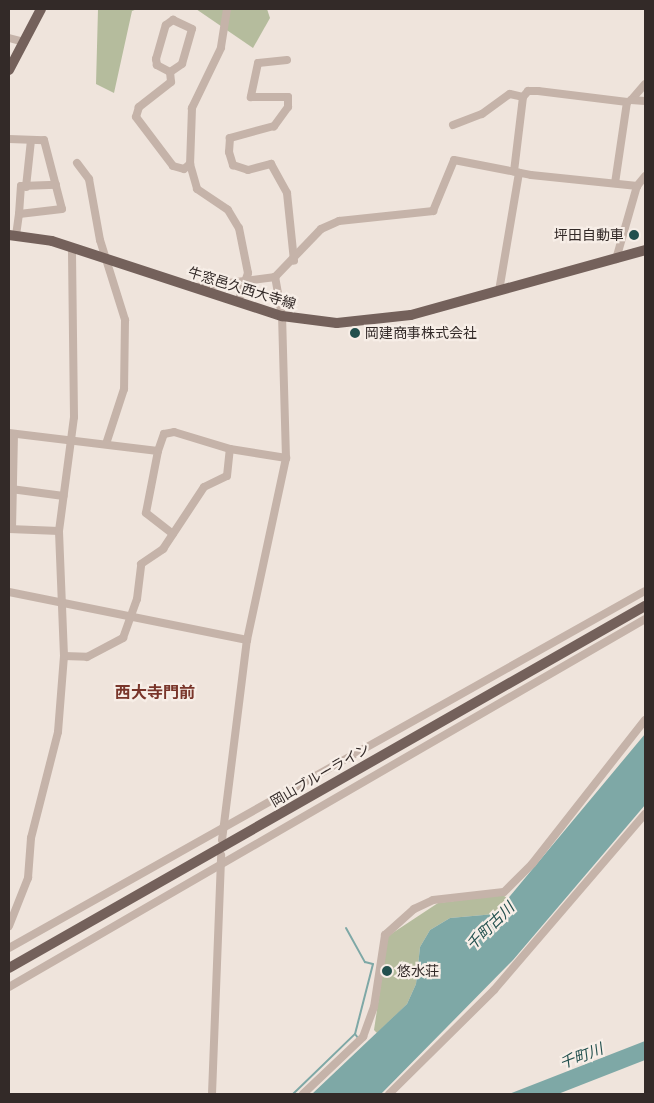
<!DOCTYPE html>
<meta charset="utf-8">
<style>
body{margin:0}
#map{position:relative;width:654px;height:1103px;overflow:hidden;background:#efe4dc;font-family:Montserrat,"Noto Sans JP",sans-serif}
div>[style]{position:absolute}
.green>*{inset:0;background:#b5bc9d}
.water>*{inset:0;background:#7ea8a6}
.stream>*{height:2px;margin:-1px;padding:0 1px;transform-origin:1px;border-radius:1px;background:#7ea8a6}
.minor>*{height:8px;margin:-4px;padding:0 4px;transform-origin:4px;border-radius:4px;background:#c5b3a9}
.major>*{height:10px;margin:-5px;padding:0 5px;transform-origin:5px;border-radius:5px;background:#74615b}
.dots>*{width:14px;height:14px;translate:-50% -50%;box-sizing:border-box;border:2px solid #f7eee7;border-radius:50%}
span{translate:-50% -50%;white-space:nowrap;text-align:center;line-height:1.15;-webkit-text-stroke:4.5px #f7eee7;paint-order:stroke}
.poi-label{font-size:14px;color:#332a28}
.right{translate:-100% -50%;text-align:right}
.left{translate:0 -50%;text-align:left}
.street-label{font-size:14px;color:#332a28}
.water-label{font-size:15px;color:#22504e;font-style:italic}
.quarter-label{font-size:16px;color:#79352a;font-weight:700}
.frame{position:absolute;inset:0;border:10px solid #332a28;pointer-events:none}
</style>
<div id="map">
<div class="green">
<i style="clip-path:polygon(98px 9px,137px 9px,132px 11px,114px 93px,96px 84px)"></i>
<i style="clip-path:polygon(196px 9px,267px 9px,270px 18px,253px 48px)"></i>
<i style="clip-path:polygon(503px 895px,508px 899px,495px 914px,450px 918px,430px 930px,420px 947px,416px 984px,407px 1004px,377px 1033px,374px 1030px,388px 936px,438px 903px)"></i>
</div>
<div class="water">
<i style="clip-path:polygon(645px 734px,645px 805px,513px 960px,381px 1094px,312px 1094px,407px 1004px,416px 984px,420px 947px,430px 930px,450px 918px,495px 914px)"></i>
<i style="clip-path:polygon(645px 1041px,645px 1060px,558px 1094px,509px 1094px)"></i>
</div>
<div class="stream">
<i style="left:346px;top:928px;width:39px;rotate:61deg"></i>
<i style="left:365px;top:962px;width:8px;rotate:14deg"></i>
<i style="left:373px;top:964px;width:72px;rotate:104.4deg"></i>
<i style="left:355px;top:1034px;width:5px;rotate:53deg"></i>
<i style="left:293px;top:1094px;width:86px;rotate:-44.1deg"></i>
</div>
<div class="minor">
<i style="left:227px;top:9px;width:39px;rotate:99deg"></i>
<i style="left:221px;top:48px;width:67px;rotate:115.8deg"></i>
<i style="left:192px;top:108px;width:56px;rotate:92deg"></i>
<i style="left:190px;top:164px;width:26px;rotate:74deg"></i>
<i style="left:197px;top:189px;width:37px;rotate:34deg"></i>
<i style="left:228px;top:210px;width:21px;rotate:59deg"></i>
<i style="left:239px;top:228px;width:46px;rotate:78.7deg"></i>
<i style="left:248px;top:273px;width:31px;rotate:109deg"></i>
<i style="left:9px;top:38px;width:16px;rotate:15deg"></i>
<i style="left:287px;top:60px;width:29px;rotate:174deg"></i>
<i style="left:258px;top:63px;width:35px;rotate:102deg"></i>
<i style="left:251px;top:97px;width:37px"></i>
<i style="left:288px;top:97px;width:10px;rotate:90deg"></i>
<i style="left:288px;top:107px;width:24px;rotate:126deg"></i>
<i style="left:274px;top:126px;width:46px;rotate:164.7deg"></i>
<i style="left:230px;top:138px;width:14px;rotate:94deg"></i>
<i style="left:229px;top:152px;width:14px;rotate:73deg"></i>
<i style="left:233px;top:165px;width:16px;rotate:18deg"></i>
<i style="left:248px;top:170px;width:24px;rotate:-15deg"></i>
<i style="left:271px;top:164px;width:33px;rotate:61deg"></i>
<i style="left:287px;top:193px;width:68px;rotate:84.1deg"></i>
<i style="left:170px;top:72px;width:15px;rotate:-152deg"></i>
<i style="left:157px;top:65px;width:6px;rotate:-99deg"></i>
<i style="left:156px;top:59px;width:35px;rotate:-74deg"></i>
<i style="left:166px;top:25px;width:9px;rotate:-36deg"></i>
<i style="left:173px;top:20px;width:21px;rotate:25deg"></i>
<i style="left:192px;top:29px;width:36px;rotate:106deg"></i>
<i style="left:182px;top:64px;width:14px;rotate:146deg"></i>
<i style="left:170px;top:72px;width:10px;rotate:84deg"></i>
<i style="left:171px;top:82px;width:41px;rotate:142deg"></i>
<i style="left:139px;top:107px;width:10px;rotate:107deg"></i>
<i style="left:136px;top:117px;width:61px;rotate:52.9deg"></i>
<i style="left:173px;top:166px;width:11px;rotate:15deg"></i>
<i style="left:184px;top:169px;width:8px;rotate:-40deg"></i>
<i style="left:523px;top:97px;width:8px;rotate:-50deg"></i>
<i style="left:528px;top:91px;width:10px"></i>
<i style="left:538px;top:91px;width:90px;rotate:7deg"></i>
<i style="left:627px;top:102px;width:82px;rotate:98.4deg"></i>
<i style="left:632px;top:99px;width:20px;rotate:-49deg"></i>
<i style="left:631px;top:100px;width:14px;rotate:4deg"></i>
<i style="left:453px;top:125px;width:31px;rotate:-21deg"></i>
<i style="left:482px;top:114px;width:34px;rotate:-36deg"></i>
<i style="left:510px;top:94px;width:13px;rotate:13deg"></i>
<i style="left:523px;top:97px;width:75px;rotate:96.9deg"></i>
<i style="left:9px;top:139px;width:35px;rotate:2deg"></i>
<i style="left:44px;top:140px;width:71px;rotate:75.4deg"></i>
<i style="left:62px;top:209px;width:43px;rotate:173.4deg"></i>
<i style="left:19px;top:214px;width:21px;rotate:98deg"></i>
<i style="left:77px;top:163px;width:20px;rotate:53deg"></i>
<i style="left:89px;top:179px;width:62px;rotate:79.8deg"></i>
<i style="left:100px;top:240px;width:84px;rotate:72.6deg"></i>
<i style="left:125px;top:320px;width:69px;rotate:90.8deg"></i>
<i style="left:124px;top:389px;width:55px;rotate:108.1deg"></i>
<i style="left:637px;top:186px;width:13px;rotate:-51deg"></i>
<i style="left:26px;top:187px;width:47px;rotate:-83.9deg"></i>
<i style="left:19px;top:214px;width:28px;rotate:-86deg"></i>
<i style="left:21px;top:186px;width:35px;rotate:-2deg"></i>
<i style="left:197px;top:287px;width:79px;rotate:-7.3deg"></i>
<i style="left:275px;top:277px;width:66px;rotate:-46.2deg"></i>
<i style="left:321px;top:229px;width:20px;rotate:-24deg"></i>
<i style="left:339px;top:221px;width:95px;rotate:-6.1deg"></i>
<i style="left:433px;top:211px;width:55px;rotate:-67.6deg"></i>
<i style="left:454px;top:160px;width:78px;rotate:11deg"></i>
<i style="left:531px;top:175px;width:107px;rotate:5.9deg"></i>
<i style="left:637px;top:186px;width:76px;rotate:106deg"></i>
<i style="left:499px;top:291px;width:120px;rotate:-80.4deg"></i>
<i style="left:9px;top:433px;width:150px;rotate:6.9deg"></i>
<i style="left:158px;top:451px;width:18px;rotate:-71deg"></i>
<i style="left:164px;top:434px;width:10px;rotate:-11deg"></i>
<i style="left:174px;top:432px;width:59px;rotate:16.9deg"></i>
<i style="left:230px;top:449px;width:57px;rotate:9.1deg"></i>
<i style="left:158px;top:451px;width:63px;rotate:101deg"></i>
<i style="left:146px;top:513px;width:34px;rotate:38deg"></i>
<i style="left:11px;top:489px;width:53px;rotate:7.5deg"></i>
<i style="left:9px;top:529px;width:50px;rotate:2.3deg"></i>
<i style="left:12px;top:529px;width:95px;rotate:-88.8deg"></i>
<i style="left:9px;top:592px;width:243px;rotate:11.4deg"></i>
<i style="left:64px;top:656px;width:23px;rotate:2deg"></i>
<i style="left:87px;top:657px;width:41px;rotate:-27.8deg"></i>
<i style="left:123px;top:638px;width:41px;rotate:-70.3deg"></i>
<i style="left:137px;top:599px;width:35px;rotate:-83deg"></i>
<i style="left:141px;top:564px;width:27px;rotate:-34deg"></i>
<i style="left:163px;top:549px;width:74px;rotate:-56.5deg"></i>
<i style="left:204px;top:487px;width:25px;rotate:-26deg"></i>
<i style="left:227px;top:476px;width:27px;rotate:-84deg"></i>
<i style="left:222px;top:840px;width:202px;rotate:-82.9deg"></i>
<i style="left:247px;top:640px;width:186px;rotate:-77.9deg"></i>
<i style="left:286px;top:458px;width:142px;rotate:-91.6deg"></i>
<i style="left:282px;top:316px;width:40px;rotate:-100deg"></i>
<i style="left:9px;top:926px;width:52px;rotate:-68.4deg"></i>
<i style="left:28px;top:878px;width:40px;rotate:-85.7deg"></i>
<i style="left:31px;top:838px;width:109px;rotate:-75.7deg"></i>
<i style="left:58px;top:732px;width:76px;rotate:-85.5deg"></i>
<i style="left:64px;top:656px;width:125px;rotate:-92.3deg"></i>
<i style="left:59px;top:531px;width:115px;rotate:-82.5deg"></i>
<i style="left:74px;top:417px;width:169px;rotate:-90.7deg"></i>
<i style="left:9px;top:948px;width:729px;rotate:-29.31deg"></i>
<i style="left:9px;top:987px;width:735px;rotate:-30.05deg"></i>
<i style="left:212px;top:1094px;width:239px;rotate:-87.8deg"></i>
<i style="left:303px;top:1094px;width:83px;rotate:-43.5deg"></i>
<i style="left:363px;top:1037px;width:32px;rotate:-70deg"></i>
<i style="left:374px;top:1007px;width:73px;rotate:-81.3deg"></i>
<i style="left:385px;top:935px;width:39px;rotate:-42deg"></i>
<i style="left:414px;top:909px;width:21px;rotate:-25deg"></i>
<i style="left:433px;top:900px;width:71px;rotate:-6.4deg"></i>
<i style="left:504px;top:892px;width:40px;rotate:-45deg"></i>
<i style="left:532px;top:864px;width:183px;rotate:-51.9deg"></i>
<i style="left:389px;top:1094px;width:148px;rotate:-44.7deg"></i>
<i style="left:494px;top:990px;width:232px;rotate:-49.4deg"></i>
</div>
<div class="major">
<i style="left:9px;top:70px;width:69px;rotate:-62.3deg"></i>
<i style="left:9px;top:235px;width:43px;rotate:7.9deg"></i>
<i style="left:52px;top:241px;width:242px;rotate:18.1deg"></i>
<i style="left:282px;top:316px;width:55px;rotate:7.3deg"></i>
<i style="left:337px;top:323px;width:74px;rotate:-6.2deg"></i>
<i style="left:411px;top:315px;width:243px;rotate:-15.5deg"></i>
<i style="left:9px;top:968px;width:732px;rotate:-29.65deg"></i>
</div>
<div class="dots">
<i style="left:634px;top:235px;background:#22504e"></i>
<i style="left:355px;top:333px;background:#22504e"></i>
<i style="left:387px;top:971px;background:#22504e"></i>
</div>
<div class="poi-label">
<span class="right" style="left:624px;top:235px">坪田自動車</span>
<span class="left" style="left:365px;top:333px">岡建商事株式会社</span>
<span class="left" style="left:397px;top:971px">悠水荘</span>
</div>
<div class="street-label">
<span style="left:242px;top:288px;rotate:17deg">牛窓邑久西大寺線</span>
<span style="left:320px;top:775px;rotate:-30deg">岡山ブルーライン</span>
</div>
<div class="water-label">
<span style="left:490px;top:926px;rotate:-45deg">千町古川</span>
<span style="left:581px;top:1056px;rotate:-21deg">千町川</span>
</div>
<div class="quarter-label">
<span style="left:155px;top:693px">西大寺門前</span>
</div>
<div class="frame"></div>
</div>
